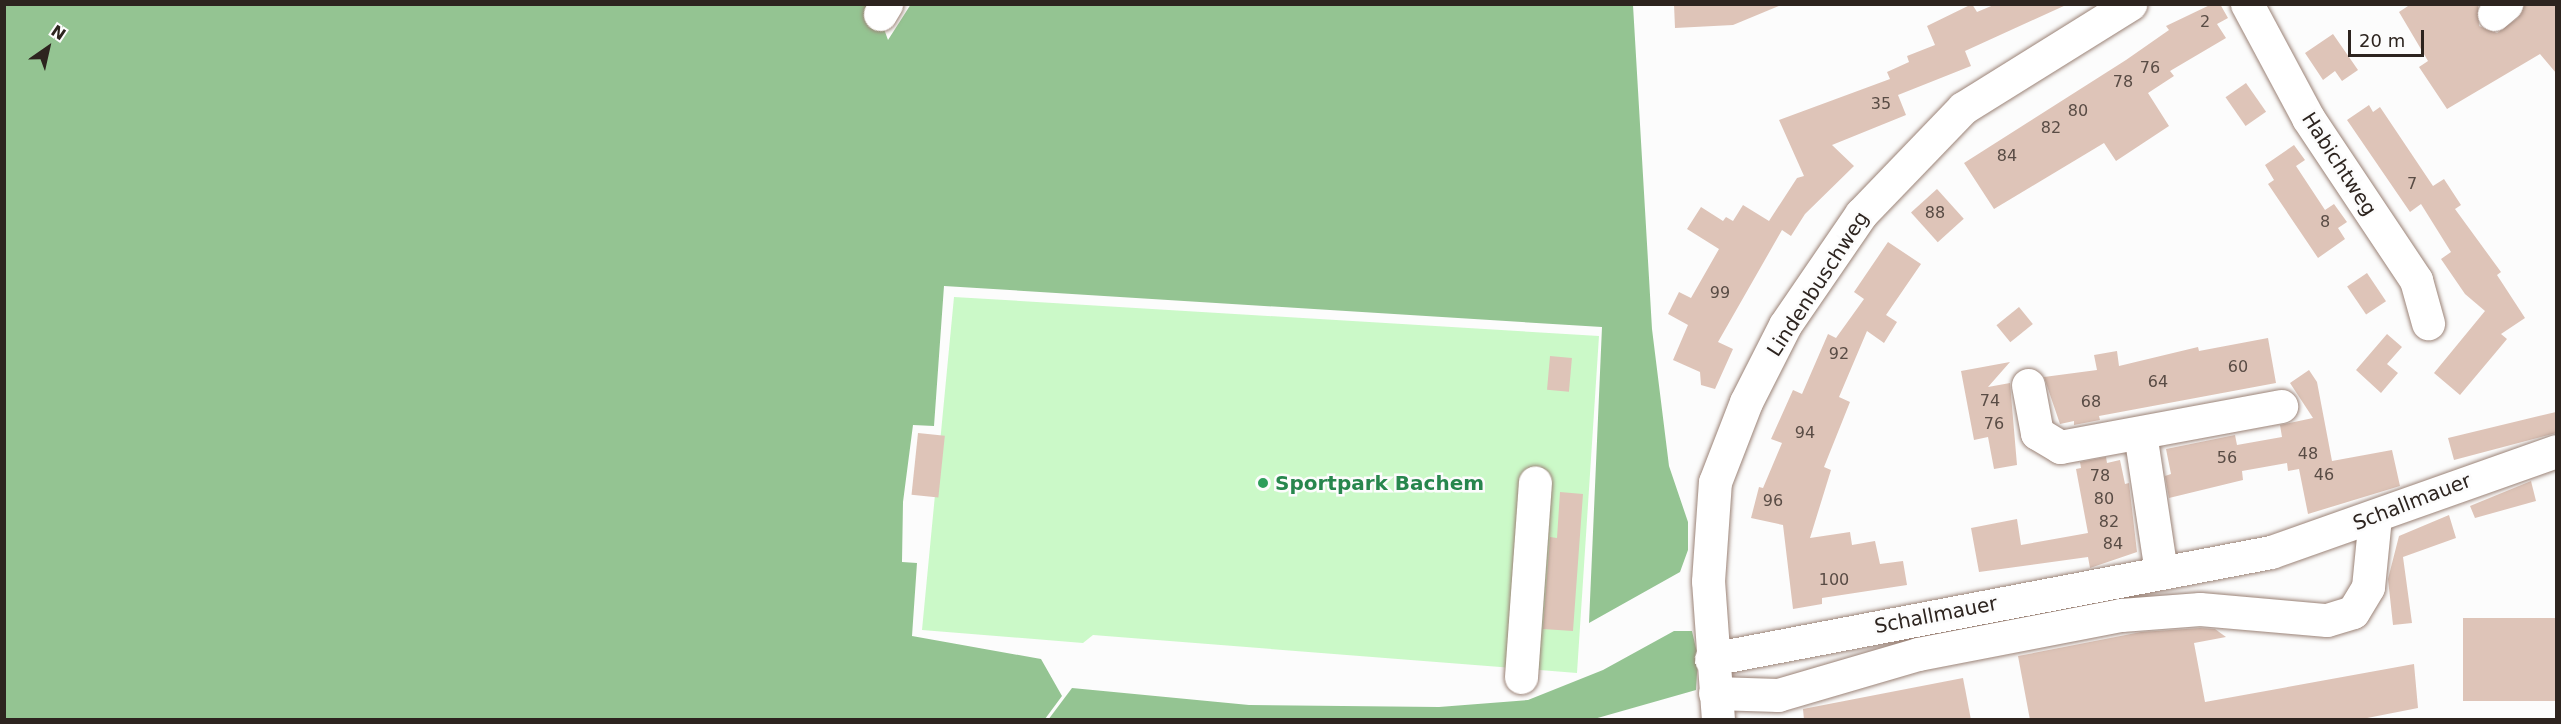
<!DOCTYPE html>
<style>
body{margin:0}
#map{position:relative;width:2561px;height:724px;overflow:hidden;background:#fcfcfc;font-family:"DejaVu Sans",sans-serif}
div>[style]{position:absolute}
.green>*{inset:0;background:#cbf9c8}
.forest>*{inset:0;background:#94c492}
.building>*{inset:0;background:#dec4b8;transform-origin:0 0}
.roads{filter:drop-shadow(0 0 2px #9b8377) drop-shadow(0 0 2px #9b8377)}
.minor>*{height:33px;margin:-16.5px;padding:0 16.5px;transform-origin:16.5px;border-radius:16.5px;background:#fff}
.dots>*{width:16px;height:16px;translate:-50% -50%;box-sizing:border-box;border:3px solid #fcfcfc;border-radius:50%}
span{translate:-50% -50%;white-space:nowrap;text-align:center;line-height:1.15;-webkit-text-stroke:5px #fcfcfc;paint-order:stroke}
.number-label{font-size:16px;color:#594c45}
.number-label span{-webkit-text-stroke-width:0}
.street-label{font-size:20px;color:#2d241f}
.leisure-label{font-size:20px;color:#27864d;font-weight:700}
.left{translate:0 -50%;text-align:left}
.frame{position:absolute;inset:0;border:6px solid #2d241f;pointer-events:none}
.north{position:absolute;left:18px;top:18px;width:60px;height:60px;-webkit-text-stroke:4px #fcfcfc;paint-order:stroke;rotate:34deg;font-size:16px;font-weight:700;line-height:24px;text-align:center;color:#2d241f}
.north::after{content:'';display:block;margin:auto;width:21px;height:27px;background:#2d241f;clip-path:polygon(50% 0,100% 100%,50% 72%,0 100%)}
.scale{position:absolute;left:2348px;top:30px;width:76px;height:27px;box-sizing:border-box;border:3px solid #2d241f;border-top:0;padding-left:8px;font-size:18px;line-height:21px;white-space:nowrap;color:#2d241f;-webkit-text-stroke:4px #fcfcfc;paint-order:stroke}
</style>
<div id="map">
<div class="green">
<i style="clip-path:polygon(954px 297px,1599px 336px,1577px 673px,1093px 635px,1083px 643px,922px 630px)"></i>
</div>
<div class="forest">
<i style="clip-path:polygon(875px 4px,888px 40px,911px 4px,1633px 5px,1652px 329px,1669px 466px,1688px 522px,1688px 550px,1680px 572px,1589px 623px,1602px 327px,944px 286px,934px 426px,913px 425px,903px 502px,902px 562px,917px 563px,912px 636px,1041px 659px,1062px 696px,1045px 719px,5px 719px,4px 5px)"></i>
<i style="clip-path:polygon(1674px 631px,1692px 631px,1698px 657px,1696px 690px,1594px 719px,1048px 720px,1072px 688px,1249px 705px,1439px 707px,1528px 700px,1603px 670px)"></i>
</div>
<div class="building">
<i style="clip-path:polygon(1674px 4px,1781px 4px,1781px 5px,1733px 25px,1675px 28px)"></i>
<i style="clip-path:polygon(1972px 4px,1977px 12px,1996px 4px,2066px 5px,1965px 51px,1971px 66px,1898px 95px,1906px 115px,1832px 145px,1854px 166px,1805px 214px,1791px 236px,1782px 230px,1718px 342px,1733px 349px,1715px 389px,1701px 385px,1700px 372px,1673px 360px,1688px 325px,1668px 314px,1679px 292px,1691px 298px,1719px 249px,1687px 229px,1701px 207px,1723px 221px,1726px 217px,1733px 221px,1743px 205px,1769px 221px,1797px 178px,1804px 176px,1779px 120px,1890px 79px,1887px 72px,1909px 62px,1907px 56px,1935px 45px,1927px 26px)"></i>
<i style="clip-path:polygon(2212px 4px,2220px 4px,2228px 18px,2217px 24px,2226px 38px,2170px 71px,2174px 76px,2148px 93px,2169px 126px,2116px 161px,2104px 143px,1994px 209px,1964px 163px,2126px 60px,2169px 30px,2166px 26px)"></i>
<i style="clip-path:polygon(2411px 4px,2478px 4px,2479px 26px,2497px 33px,2518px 18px,2524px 4px,2556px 4px,2556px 73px,2540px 54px,2447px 109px,2419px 67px,2428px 61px,2399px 12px)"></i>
<i style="clip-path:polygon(2333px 34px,2358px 70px,2342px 81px,2335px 71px,2323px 80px,2305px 53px)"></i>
<i style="left:2246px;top:83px;width:35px;height:25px;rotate:55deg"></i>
<i style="clip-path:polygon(2369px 105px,2373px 112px,2380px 107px,2433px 186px,2444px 179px,2461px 205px,2455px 209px,2501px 272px,2497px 275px,2525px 318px,2501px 334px,2507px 339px,2460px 395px,2434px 373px,2485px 311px,2465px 294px,2441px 259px,2451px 252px,2421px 204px,2410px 212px,2347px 120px)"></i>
<i style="clip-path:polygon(2294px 145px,2305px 160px,2296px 166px,2325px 210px,2334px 204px,2347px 222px,2338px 228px,2345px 239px,2318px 258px,2268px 184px,2274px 180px,2265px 165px)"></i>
<i style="left:1937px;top:189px;width:40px;height:35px;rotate:48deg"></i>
<i style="clip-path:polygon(1888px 242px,1921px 264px,1886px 315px,1897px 322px,1884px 343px,1867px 331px,1839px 397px,1850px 402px,1824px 467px,1831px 470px,1810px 538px,1850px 532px,1852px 545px,1875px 541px,1880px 564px,1903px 561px,1907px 585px,1822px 598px,1822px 604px,1793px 609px,1783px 525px,1751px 518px,1759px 487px,1763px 488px,1782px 443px,1771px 439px,1793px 390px,1802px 394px,1828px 334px,1836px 338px,1864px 299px,1854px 292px)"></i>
<i style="left:2367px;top:273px;width:34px;height:24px;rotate:56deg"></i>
<i style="left:2019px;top:307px;width:22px;height:29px;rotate:51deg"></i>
<i style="clip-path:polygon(2387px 334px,2402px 347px,2387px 364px,2398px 373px,2381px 393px,2356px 370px)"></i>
<i style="clip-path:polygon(2268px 338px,2276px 383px,2099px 416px,2100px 420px,2074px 425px,2074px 421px,2060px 424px,2044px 377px,2097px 370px,2094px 355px,2117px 351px,2119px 366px,2198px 347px,2199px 351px)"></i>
<i style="left:1550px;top:356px;width:22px;height:34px;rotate:5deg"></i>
<i style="clip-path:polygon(2010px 362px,1988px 387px,2010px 383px,2017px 465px,1994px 469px,1988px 437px,1974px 440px,1961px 371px)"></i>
<i style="clip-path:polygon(2309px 370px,2317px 382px,2332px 461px,2392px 450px,2400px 486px,2308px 514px,2299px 469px,2288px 471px,2287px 463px,2242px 471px,2243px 480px,2169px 498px,2165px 476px,2171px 474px,2166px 449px,2235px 435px,2237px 445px,2282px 437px,2280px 425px,2313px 418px,2290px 383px)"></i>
<i style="clip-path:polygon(2556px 412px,2556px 433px,2454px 460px,2448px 438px)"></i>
<i style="left:918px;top:433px;width:27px;height:62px;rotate:6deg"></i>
<i style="clip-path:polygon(2106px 457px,2107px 463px,2120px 460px,2125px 484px,2129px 483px,2137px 552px,2090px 568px,2088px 557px,1979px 572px,1971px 528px,2017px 519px,2021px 545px,2088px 533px,2076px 469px,2081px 468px,2080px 462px)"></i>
<i style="clip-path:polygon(2531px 481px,2536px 501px,2475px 518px,2470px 506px)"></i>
<i style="clip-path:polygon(1560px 492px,1583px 494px,1573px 631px,1543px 629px,1550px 537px,1557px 538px)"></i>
<i style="clip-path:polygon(2449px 515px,2456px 538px,2403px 557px,2412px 623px,2393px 625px,2388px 579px,2399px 536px)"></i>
<i style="left:2556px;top:618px;width:83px;height:93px;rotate:90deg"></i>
<i style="clip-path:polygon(2200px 628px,2215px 629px,2226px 637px,2194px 643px,2205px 702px,2414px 664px,2418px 708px,2357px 720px,2030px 720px,2018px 656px,2141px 632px)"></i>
<i style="clip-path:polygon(1963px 678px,1971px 720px,1804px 720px,1803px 709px)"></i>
</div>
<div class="roads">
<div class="minor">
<i style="left:2247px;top:4px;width:129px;rotate:61.8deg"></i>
<i style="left:2308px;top:118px;width:195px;rotate:56.3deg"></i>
<i style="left:2416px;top:280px;width:45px;rotate:74.4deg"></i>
<i style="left:880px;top:14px;width:12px;rotate:-59deg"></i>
<i style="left:2494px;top:14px;width:16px;rotate:-40deg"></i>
<i style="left:2028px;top:385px;width:49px;rotate:79.4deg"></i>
<i style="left:2037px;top:433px;width:27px;rotate:31deg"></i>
<i style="left:2060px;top:447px;width:225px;rotate:-10.5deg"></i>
<i style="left:2140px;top:433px;width:141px;rotate:81.4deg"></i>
<i style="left:1711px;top:659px;width:570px;rotate:-10.82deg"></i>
<i style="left:2271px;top:552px;width:302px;rotate:-19.5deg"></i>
<i style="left:1521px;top:677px;width:195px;rotate:-85.9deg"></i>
<i style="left:1715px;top:693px;width:63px;rotate:1.8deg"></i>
<i style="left:1778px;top:695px;width:146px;rotate:-16.3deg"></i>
<i style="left:1918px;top:654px;width:207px;rotate:-10.9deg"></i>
<i style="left:2121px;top:615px;width:79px;rotate:-4.3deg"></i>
<i style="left:2200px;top:609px;width:127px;rotate:5deg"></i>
<i style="left:2327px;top:620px;width:27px;rotate:-17deg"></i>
<i style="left:2353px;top:612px;width:29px;rotate:-59deg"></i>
<i style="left:2368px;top:587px;width:70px;rotate:-84.3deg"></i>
<i style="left:1718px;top:720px;width:139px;rotate:-94.1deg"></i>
<i style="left:1708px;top:581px;width:99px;rotate:-86deg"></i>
<i style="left:1715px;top:482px;width:86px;rotate:-68.8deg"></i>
<i style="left:1746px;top:402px;width:86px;rotate:-63.1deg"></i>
<i style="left:1785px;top:325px;width:135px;rotate:-55.6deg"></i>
<i style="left:1861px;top:214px;width:147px;rotate:-46.1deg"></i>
<i style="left:1963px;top:108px;width:197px;rotate:-31.9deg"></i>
</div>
</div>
<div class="dots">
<i style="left:1263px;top:483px;background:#2e9e5b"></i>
</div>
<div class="number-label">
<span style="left:2205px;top:22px">2</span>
<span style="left:2150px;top:68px">76</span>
<span style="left:2123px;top:82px">78</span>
<span style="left:1881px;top:104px">35</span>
<span style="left:2078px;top:111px">80</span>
<span style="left:2051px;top:128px">82</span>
<span style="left:2007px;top:156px">84</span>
<span style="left:2412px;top:184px">7</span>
<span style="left:1935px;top:213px">88</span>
<span style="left:2325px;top:222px">8</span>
<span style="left:1720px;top:293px">99</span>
<span style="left:1839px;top:354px">92</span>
<span style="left:2238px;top:367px">60</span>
<span style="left:2158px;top:382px">64</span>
<span style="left:1990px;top:401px">74</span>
<span style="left:2091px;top:402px">68</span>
<span style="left:1994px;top:424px">76</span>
<span style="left:1805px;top:433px">94</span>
<span style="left:2308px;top:454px">48</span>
<span style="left:2227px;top:458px">56</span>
<span style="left:2324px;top:475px">46</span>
<span style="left:2100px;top:476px">78</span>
<span style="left:2104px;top:499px">80</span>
<span style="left:1773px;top:501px">96</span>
<span style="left:2109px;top:522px">82</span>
<span style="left:2113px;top:544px">84</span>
<span style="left:1834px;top:580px">100</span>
</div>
<div class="street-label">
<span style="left:2339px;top:164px;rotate:57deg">Habichtweg</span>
<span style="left:1818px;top:284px;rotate:-57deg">Lindenbuschweg</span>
<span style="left:2412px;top:502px;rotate:-21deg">Schallmauer</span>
<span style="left:1936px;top:615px;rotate:-11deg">Schallmauer</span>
</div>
<div class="leisure-label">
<span class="left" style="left:1275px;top:483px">Sportpark Bachem</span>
</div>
<div class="frame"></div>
<div class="north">N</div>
<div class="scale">20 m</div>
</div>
